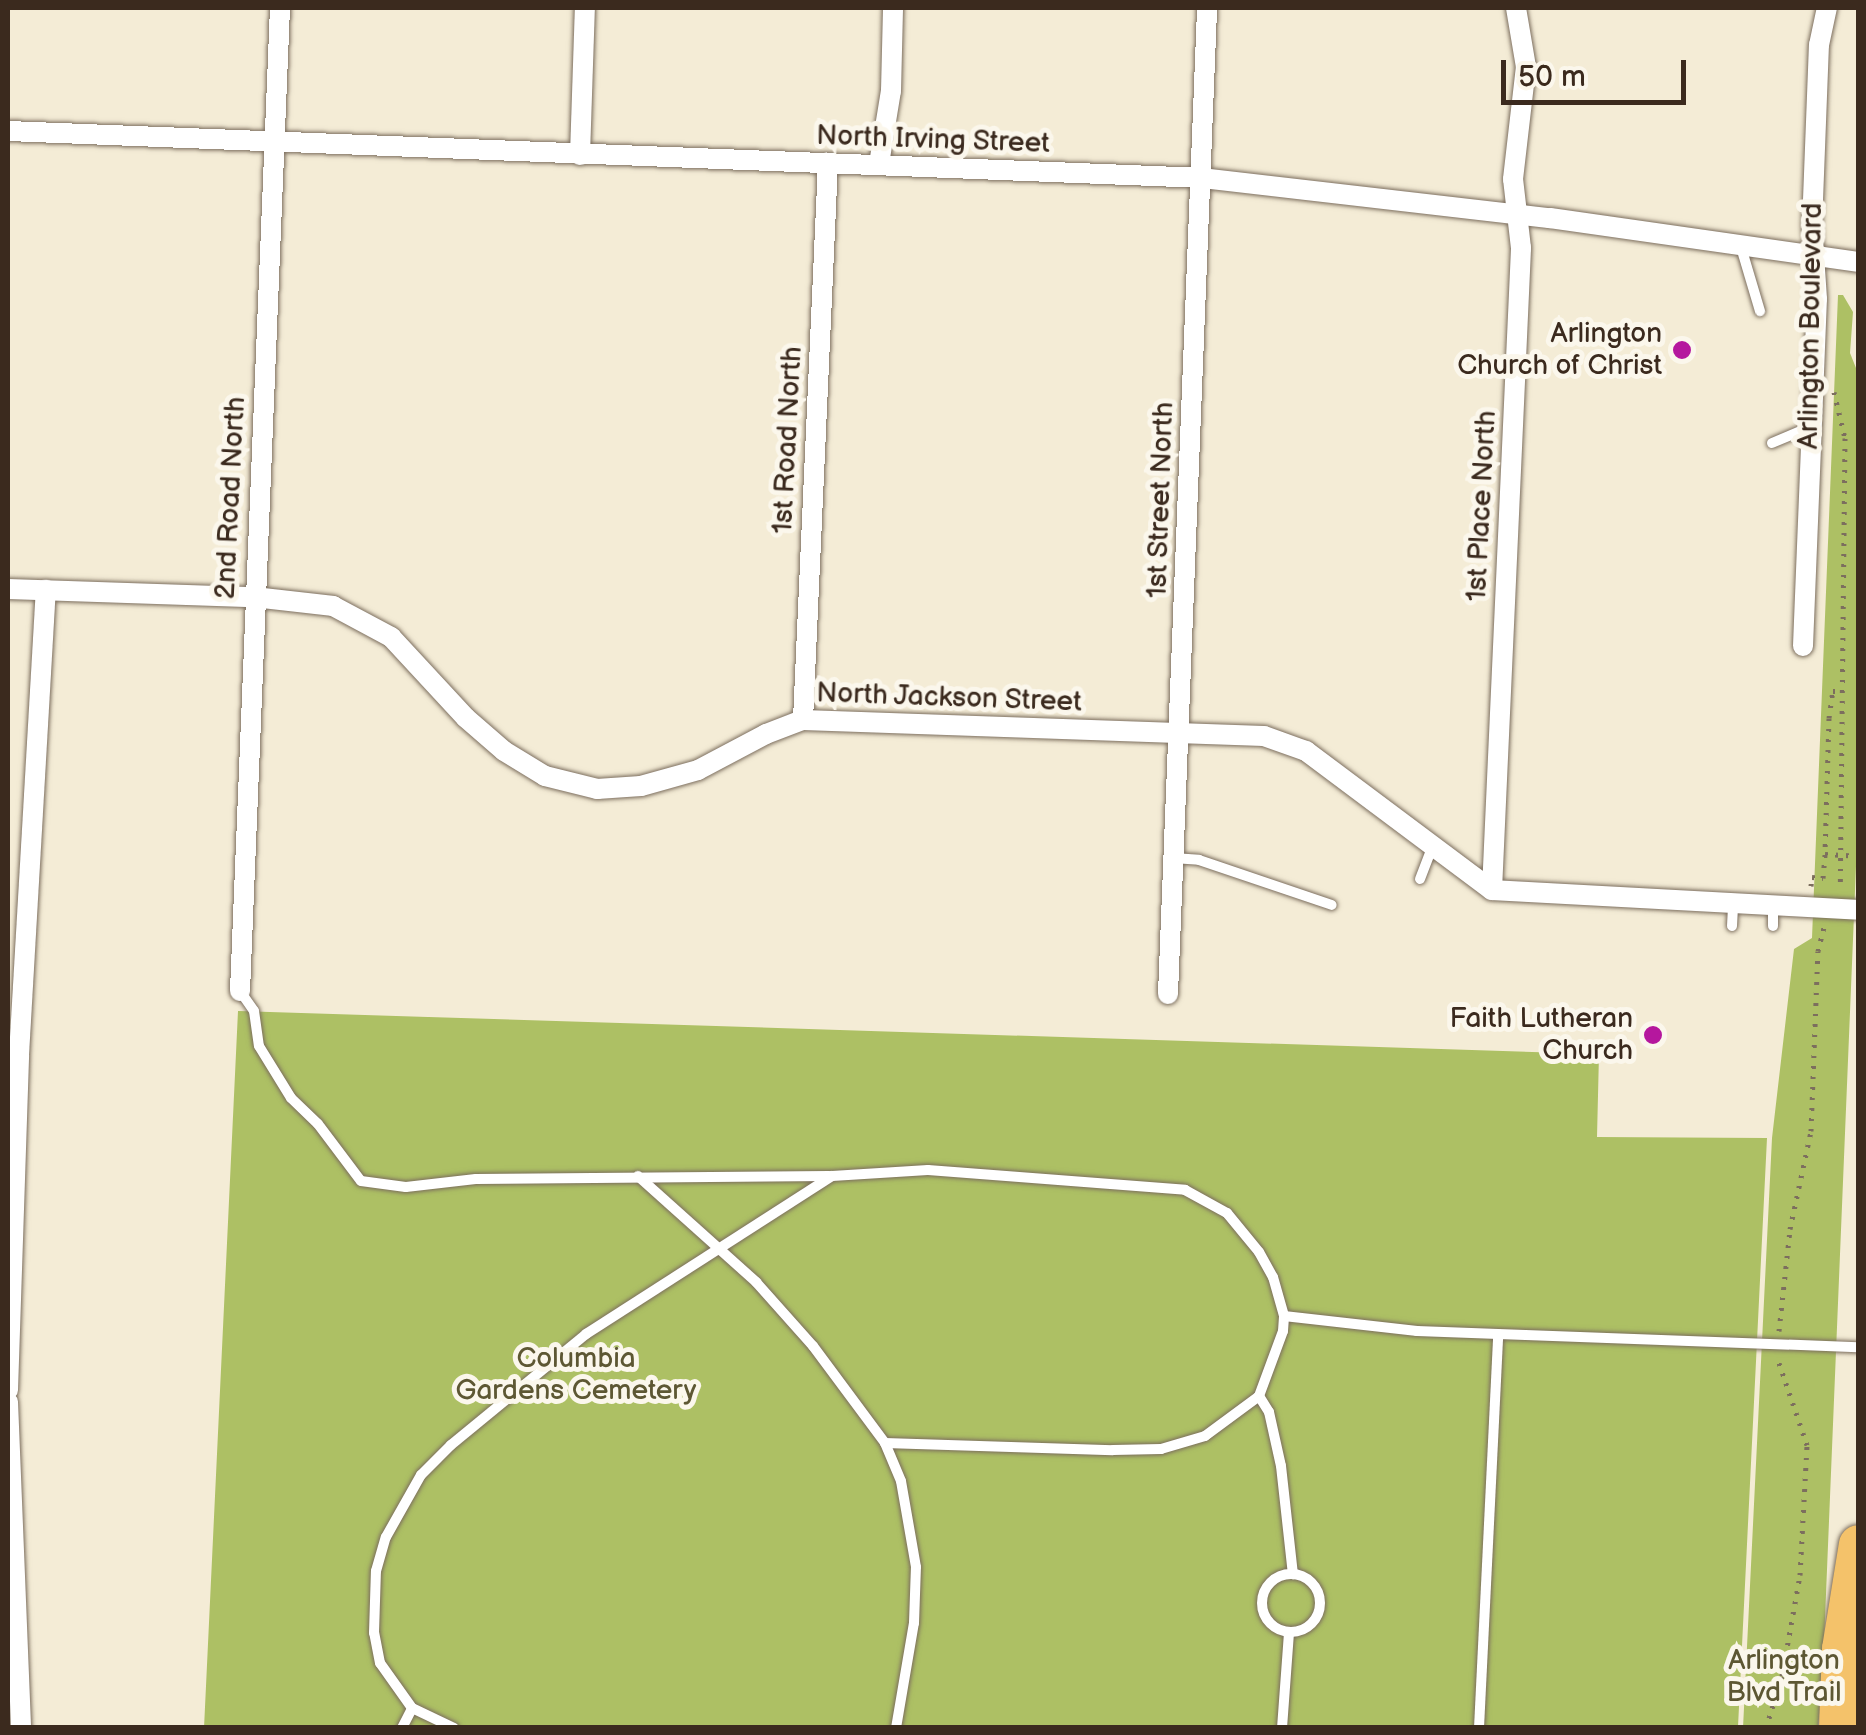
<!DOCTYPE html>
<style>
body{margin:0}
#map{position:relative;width:1866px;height:1735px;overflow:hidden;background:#f4ecd6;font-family:"Balsamiq Sans",sans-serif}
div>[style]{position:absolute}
.green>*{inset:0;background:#adc064}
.path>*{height:5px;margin-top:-2.5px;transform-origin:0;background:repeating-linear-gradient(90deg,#7c6e5e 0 2.5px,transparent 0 10.5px)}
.roads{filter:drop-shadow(0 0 2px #7c6e5e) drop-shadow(0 0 2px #7c6e5e)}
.lane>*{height:10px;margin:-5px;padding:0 5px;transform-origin:5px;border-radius:5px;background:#fff}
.lane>.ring{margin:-5px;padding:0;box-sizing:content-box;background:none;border:10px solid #fff;border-radius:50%}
.street>*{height:20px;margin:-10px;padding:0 10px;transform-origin:10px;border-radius:10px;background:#fff}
.highway>*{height:38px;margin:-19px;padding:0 19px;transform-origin:19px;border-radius:19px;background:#f4c26a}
.path-bridge>*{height:5px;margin-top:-2.5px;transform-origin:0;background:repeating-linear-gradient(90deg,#7c6e5e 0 2.5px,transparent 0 10.5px)}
.dots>*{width:28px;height:28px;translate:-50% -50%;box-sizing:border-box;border:5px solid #fbf7ec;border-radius:50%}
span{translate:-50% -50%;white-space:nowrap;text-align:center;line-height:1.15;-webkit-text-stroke:10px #fbf7ec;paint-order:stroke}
.street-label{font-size:28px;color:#3b2a1e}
.poi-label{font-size:28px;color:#3b2a1e}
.right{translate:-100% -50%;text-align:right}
.park-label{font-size:28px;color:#5d5733}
.frame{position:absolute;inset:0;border:10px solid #3b2a1e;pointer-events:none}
.scale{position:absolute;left:1501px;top:60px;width:185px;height:45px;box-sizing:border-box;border:5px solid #3b2a1e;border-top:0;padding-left:12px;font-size:30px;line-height:35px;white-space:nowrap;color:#3b2a1e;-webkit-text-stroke:8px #fbf7ec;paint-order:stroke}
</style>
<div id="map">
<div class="green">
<i style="clip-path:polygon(1838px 295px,1843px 295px,1853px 312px,1850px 353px,1858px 373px,1858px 818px,1822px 1691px,1818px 1727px,1743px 1728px,1772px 1138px,1794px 949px,1812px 938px)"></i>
<i style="clip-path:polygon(238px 1011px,1599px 1054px,1597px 1137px,1767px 1138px,1738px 1727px,204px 1728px)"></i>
</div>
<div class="path">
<i style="left:1834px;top:392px;width:47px;rotate:76.6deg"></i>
<i style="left:1845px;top:438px;width:451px;rotate:90.6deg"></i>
<i style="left:1829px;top:718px;width:27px;rotate:-82deg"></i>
<i style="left:1833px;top:691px;width:8px"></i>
<i style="left:1811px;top:886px;width:9px;rotate:-84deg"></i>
<i style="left:1812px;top:877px;width:11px;rotate:5deg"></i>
<i style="left:1823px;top:878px;width:24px;rotate:-85deg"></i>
<i style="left:1779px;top:1331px;width:103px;rotate:-83.8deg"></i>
<i style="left:1790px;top:1229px;width:100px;rotate:-77.9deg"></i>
<i style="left:1811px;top:1131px;width:180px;rotate:-87.8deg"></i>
<i style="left:1818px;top:951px;width:25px;rotate:-76deg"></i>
<i style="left:1766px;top:1728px;width:54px;rotate:-72.9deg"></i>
<i style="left:1782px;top:1676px;width:103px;rotate:-79.9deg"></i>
<i style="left:1800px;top:1575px;width:130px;rotate:-86.9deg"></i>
<i style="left:1807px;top:1445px;width:93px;rotate:-108.8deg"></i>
</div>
<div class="roads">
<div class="lane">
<i style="left:1741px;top:247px;width:67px;rotate:73.5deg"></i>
<i style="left:1772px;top:443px;width:41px;rotate:-22.8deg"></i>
<i style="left:1173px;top:858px;width:26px;rotate:4deg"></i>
<i style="left:1199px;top:860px;width:140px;rotate:18.7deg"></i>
<i style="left:1420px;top:879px;width:34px;rotate:-69deg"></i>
<i style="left:1732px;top:926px;width:22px;rotate:-87deg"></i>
<i style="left:1773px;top:926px;width:20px;rotate:-90deg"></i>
<i style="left:240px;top:991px;width:24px;rotate:55deg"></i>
<i style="left:254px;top:1011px;width:35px;rotate:82deg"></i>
<i style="left:259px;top:1046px;width:61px;rotate:58.4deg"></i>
<i style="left:291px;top:1098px;width:37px;rotate:44deg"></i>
<i style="left:318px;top:1124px;width:71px;rotate:53deg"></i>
<i style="left:361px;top:1181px;width:45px;rotate:7.6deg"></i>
<i style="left:406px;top:1187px;width:70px;rotate:-6.5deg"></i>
<i style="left:476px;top:1179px;width:353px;rotate:-0.5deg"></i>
<i style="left:638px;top:1176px;width:159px;rotate:41.9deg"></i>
<i style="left:756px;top:1282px;width:86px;rotate:48.3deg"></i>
<i style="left:813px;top:1346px;width:121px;rotate:53.4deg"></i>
<i style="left:1259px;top:1396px;width:19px;rotate:58deg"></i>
<i style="left:1269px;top:1412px;width:55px;rotate:77.5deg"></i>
<i style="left:1281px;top:1466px;width:109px;rotate:83.7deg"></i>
<i class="ring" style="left:1262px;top:1574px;width:48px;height:48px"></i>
<i style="left:402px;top:1728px;width:22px;rotate:-63deg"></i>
<i style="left:454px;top:1728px;width:47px;rotate:-154.5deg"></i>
<i style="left:412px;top:1708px;width:55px;rotate:-125.4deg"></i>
<i style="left:380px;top:1663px;width:31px;rotate:-101deg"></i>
<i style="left:374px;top:1633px;width:62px;rotate:-88.2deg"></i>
<i style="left:376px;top:1571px;width:35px;rotate:-74deg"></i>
<i style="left:386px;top:1537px;width:71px;rotate:-60.6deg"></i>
<i style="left:421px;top:1475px;width:42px;rotate:-45deg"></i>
<i style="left:451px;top:1445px;width:175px;rotate:-39.4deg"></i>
<i style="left:586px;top:1334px;width:292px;rotate:-32.7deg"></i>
<i style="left:832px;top:1176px;width:96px;rotate:-3.6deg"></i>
<i style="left:928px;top:1170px;width:258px;rotate:4.4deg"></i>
<i style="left:1185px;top:1190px;width:48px;rotate:28.7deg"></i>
<i style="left:1227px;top:1213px;width:50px;rotate:50.6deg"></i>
<i style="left:1259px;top:1252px;width:29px;rotate:61deg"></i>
<i style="left:1273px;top:1277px;width:41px;rotate:74.2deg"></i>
<i style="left:1284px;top:1316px;width:134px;rotate:6.4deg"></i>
<i style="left:1417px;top:1331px;width:441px;rotate:2.1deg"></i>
<i style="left:896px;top:1728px;width:107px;rotate:-80.3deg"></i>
<i style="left:914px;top:1623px;width:56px;rotate:-88deg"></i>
<i style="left:916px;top:1567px;width:87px;rotate:-99.9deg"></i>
<i style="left:901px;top:1481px;width:41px;rotate:-112.8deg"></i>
<i style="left:885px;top:1443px;width:228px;rotate:1.8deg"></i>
<i style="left:1113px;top:1450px;width:48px;rotate:-1.2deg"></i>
<i style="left:1161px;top:1449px;width:46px;rotate:-16.5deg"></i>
<i style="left:1205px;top:1436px;width:67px;rotate:-36.5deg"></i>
<i style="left:1259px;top:1396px;width:69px;rotate:-69.7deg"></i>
<i style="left:1283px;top:1331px;width:15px;rotate:-86deg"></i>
<i style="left:1282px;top:1728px;width:96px;rotate:-85.8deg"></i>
<i style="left:1479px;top:1728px;width:394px;rotate:-87.2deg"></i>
</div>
<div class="street">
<i style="left:8px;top:131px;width:1195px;rotate:2.25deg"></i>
<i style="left:1202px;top:178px;width:350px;rotate:6.6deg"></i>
<i style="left:1550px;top:218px;width:311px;rotate:8.1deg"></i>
<i style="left:580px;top:155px;width:147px;rotate:-88.1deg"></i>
<i style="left:879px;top:164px;width:74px;rotate:-80.7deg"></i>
<i style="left:891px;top:91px;width:83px;rotate:-88.6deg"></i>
<i style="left:8px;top:589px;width:246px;rotate:1.9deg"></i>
<i style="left:254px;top:597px;width:80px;rotate:6.5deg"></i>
<i style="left:333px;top:606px;width:66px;rotate:28.1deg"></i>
<i style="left:391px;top:637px;width:110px;rotate:47.2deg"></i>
<i style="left:466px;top:718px;width:50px;rotate:41deg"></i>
<i style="left:504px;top:751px;width:48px;rotate:31.4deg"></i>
<i style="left:545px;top:776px;width:54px;rotate:14deg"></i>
<i style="left:597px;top:789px;width:44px;rotate:-3.9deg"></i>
<i style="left:641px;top:786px;width:59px;rotate:-15.7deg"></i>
<i style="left:698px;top:770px;width:77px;rotate:-27.9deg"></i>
<i style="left:766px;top:734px;width:40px;rotate:-21deg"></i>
<i style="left:803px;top:720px;width:461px;rotate:2deg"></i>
<i style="left:1264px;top:736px;width:45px;rotate:19.7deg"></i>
<i style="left:1306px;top:751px;width:232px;rotate:36.8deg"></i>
<i style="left:1492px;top:890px;width:367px;rotate:3.1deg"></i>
<i style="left:1803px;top:646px;width:347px;rotate:-87.7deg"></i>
<i style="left:1817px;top:299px;width:73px;rotate:-93.9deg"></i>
<i style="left:1812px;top:226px;width:181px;rotate:-87.8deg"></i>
<i style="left:1819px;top:45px;width:38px;rotate:-78deg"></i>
<i style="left:803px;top:720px;width:558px;rotate:-87.43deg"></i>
<i style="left:1492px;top:890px;width:643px;rotate:-87.41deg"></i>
<i style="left:1521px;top:248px;width:69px;rotate:-96.6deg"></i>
<i style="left:1513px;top:179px;width:113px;rotate:-83.4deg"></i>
<i style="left:1526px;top:67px;width:60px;rotate:-99.6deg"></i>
<i style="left:240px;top:991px;width:984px;rotate:-87.67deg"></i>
<i style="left:1168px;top:994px;width:987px;rotate:-87.73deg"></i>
<i style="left:8px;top:1390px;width:335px;rotate:-88.1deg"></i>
<i style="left:19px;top:1055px;width:466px;rotate:-86.7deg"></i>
<i style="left:8px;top:1402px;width:326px;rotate:87.7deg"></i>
</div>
<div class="highway">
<i style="left:1838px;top:1728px;width:79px;rotate:-87.8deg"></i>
<i style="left:1841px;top:1649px;width:106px;rotate:-80.8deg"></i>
</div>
</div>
<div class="path-bridge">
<i style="left:1829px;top:718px;width:136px;rotate:91.7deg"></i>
<i style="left:1825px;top:854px;width:33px;rotate:3deg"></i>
</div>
<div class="dots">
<i style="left:1682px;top:350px;background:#b5179e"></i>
<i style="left:1653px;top:1035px;background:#b5179e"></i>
</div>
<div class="street-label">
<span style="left:933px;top:140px;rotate:2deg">North Irving Street</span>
<span style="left:1811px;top:326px;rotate:-89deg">Arlington Boulevard</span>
<span style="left:788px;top:440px;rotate:-87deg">1st Road North</span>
<span style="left:231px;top:498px;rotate:-87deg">2nd Road North</span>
<span style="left:1161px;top:500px;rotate:-88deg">1st Street North</span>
<span style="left:1482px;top:506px;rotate:-87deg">1st Place North</span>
<span style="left:949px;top:698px;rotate:2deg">North Jackson Street</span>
</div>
<div class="poi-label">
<span class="right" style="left:1662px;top:350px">Arlington<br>Church of Christ</span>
<span class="right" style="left:1633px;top:1035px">Faith Lutheran<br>Church</span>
</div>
<div class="park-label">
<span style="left:576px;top:1375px">Columbia<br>Gardens Cemetery</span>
<span style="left:1784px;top:1677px">Arlington<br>Blvd Trail</span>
</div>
<div class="frame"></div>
<div class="scale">50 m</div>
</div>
